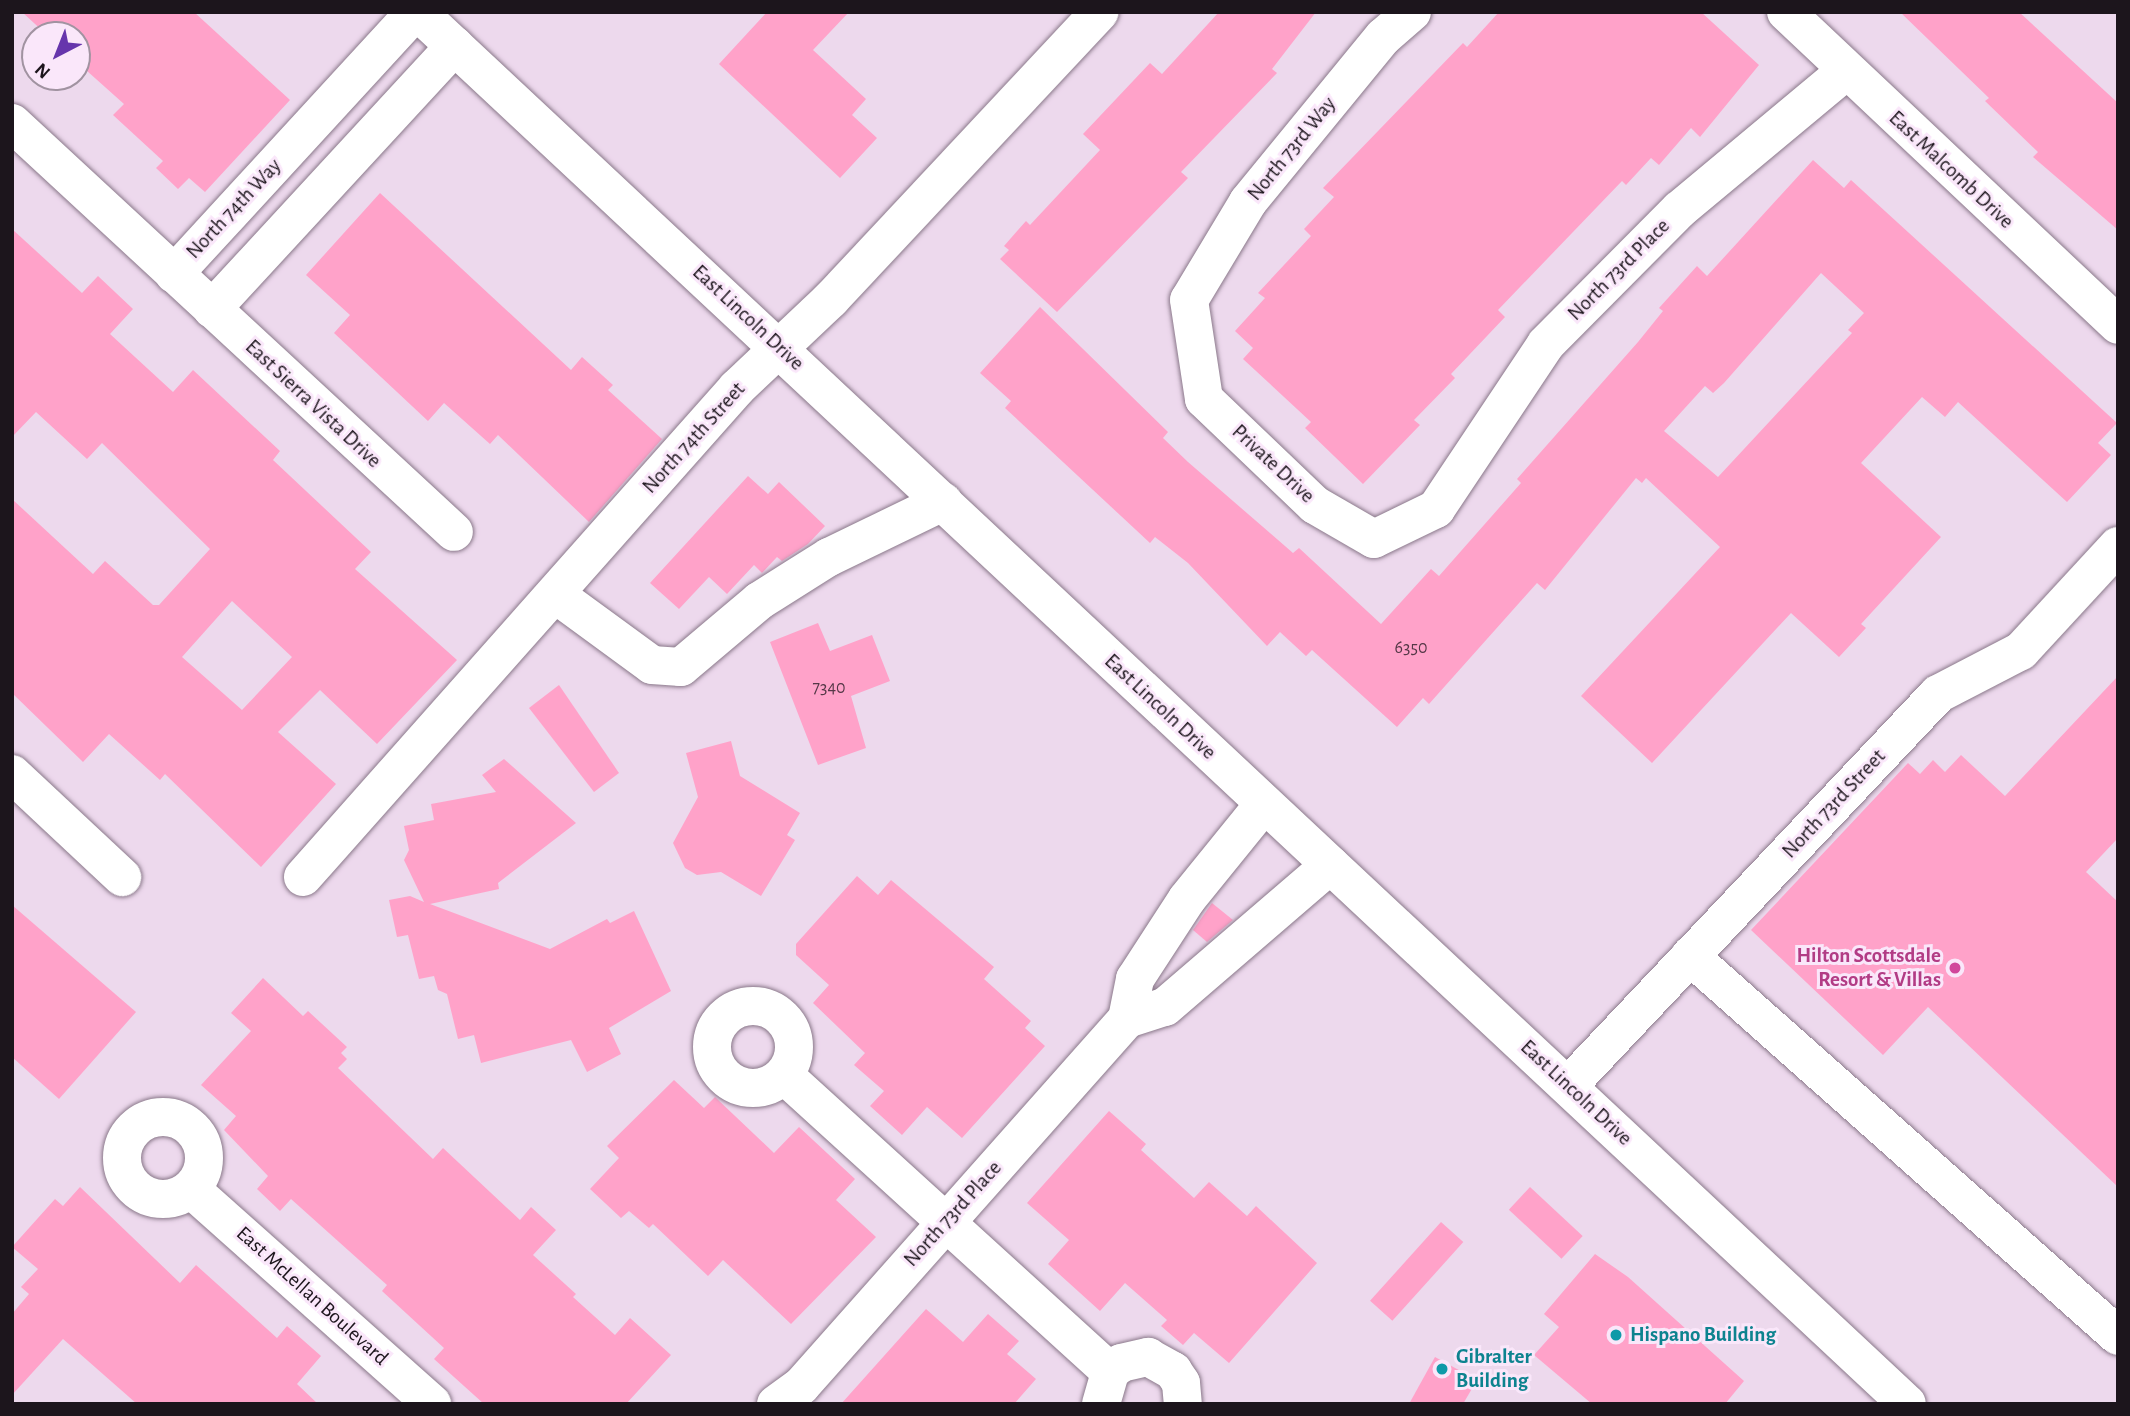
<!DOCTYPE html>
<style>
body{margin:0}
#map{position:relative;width:2130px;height:1416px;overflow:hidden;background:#edd9ed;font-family:"Alegreya Sans",sans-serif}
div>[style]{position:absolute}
.building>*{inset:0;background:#ffa2c9;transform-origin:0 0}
.roads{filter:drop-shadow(0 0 2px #8a788a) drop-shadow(0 0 2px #8a788a)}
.minor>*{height:38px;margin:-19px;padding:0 19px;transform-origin:19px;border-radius:19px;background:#fff}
.minor>.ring{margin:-19px;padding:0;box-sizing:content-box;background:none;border:38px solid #fff;border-radius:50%}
.major>*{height:38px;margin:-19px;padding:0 19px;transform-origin:19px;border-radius:19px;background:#fff}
.dots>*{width:19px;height:19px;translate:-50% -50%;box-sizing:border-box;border:4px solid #fae7fa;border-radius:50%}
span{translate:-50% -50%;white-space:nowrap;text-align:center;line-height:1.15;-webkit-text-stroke:6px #fae7fa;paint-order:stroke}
.number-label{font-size:18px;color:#553847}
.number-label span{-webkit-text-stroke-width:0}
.street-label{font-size:21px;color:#1c151c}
.hotel-label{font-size:21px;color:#b23c85;font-weight:700}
.right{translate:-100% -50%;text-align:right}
.culture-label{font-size:21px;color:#0d838f;font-weight:700}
.left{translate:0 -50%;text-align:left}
.frame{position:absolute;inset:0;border:14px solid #1c151c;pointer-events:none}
.north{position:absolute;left:21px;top:21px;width:70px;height:70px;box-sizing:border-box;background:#fae7fa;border:2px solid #a193a1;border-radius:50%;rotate:222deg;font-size:19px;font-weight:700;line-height:28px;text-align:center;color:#1c151c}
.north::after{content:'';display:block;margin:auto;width:24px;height:32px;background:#6635ac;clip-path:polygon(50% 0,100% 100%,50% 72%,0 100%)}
</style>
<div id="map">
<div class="building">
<i style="clip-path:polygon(22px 12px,194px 12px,290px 100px,205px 192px,189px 178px,178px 189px,156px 168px,163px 161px,113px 115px,124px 104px,77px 62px,77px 35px,47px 35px)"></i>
<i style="clip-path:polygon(767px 12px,849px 12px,813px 50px,866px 99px,852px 115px,877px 138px,840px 178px,719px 64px)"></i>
<i style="clip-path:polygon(1219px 12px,1316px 12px,1272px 69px,1277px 73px,1181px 172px,1188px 178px,1057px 312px,1000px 259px,1009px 250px,1004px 246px,1026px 221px,1030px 225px,1100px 150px,1083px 134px,1150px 63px,1162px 74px)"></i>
<i style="clip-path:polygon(1499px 12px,1701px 12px,1759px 65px,1700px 137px,1691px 128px,1659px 165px,1651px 158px,1626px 185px,1622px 181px,1498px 310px,1505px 317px,1451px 374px,1455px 378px,1414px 420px,1420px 425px,1363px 484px,1305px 428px,1311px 422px,1243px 359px,1253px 348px,1235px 331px,1265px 298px,1258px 293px,1311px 236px,1304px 229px,1334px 197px,1323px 188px,1463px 43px,1467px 47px)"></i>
<i style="clip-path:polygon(1900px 12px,2019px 12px,2118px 103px,2118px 230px,2033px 157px,2038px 152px,1985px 101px,1989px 98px)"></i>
<i style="clip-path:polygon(evenodd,1813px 160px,1844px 188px,1851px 180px,2117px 423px,2098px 443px,2111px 455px,2067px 502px,1958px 402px,1945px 417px,1922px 397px,1861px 463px,1941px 537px,1861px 624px,1866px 628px,1839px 657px,1791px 613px,1652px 763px,1581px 696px,1720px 547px,1646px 478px,1642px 483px,1636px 478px,1545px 590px,1537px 583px,1429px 704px,1423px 698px,1397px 727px,1312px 650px,1306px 656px,1280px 632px,1267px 646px,1188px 563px,1155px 537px,1150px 543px,1005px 408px,1011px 401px,980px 373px,1040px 307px,1168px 432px,1163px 438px,1188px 462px,1293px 553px,1299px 548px,1381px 624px,1431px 569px,1439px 576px,1521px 483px,1517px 479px,1638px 342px,1663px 311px,1659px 308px,1697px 266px,1707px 276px,1813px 160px,1821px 273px,1864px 313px,1848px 330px,1852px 333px,1718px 477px,1664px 431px,1705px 386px,1713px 393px,1724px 383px,1821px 273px)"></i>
<i style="clip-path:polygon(380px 193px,571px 370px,582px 357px,613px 385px,608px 390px,662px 439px,589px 522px,498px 435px,490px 444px,444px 403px,428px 421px,334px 333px,350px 315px,306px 275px)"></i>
<i style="clip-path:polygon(evenodd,12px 229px,82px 293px,98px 276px,133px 309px,110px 334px,173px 392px,193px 370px,280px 451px,273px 460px,371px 552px,355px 569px,457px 660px,377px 744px,320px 690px,278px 732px,336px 784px,261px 867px,165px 774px,160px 780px,109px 734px,83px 762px,12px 693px,12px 499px,93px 574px,105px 561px,153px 605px,159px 605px,210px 549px,102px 443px,87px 459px,36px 412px,12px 437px,12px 229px,232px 601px,292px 657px,242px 710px,182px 657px,232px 601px)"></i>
<i style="clip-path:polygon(748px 476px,768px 494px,779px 482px,825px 526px,808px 544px,782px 561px,777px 557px,762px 573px,754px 565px,727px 594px,709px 577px,679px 609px,650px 583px)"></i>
<i style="clip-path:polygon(818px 623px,830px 651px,872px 635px,890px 681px,851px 696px,866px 748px,818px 765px,770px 642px)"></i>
<i style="clip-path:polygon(2118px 676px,2118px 838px,2086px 872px,2118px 902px,2118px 1187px,1928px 1007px,1883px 1055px,1751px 930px,1908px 763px,1920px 774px,1933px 760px,1945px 772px,1961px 755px,2005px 796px)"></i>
<i style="clip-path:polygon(559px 685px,619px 773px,594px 792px,529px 708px)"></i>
<i style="clip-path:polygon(731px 741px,740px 776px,800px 813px,787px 835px,795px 840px,761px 896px,721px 872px,697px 875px,685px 868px,673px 843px,698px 797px,686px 753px)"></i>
<i style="clip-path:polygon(504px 759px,576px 823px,498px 883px,499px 889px,430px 904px,550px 949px,607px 919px,610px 923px,634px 911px,671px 991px,609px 1028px,621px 1054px,587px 1072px,571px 1040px,481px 1063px,474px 1035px,458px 1039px,447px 994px,438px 990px,434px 976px,419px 979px,408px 935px,397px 937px,389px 900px,410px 896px,424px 902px,404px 860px,409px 850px,404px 826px,434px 820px,431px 804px,496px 792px,482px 775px)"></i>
<i style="clip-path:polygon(857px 876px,878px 895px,891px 880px,994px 967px,984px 979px,1031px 1021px,1025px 1028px,1045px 1046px,962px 1138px,927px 1107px,902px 1135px,870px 1106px,884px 1091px,854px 1065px,865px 1053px,813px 1003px,829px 985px,796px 955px,796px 944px)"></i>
<i style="clip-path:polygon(1212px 903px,1233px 920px,1207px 942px,1193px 930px)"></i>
<i style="clip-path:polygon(12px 905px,136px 1012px,59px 1099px,12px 1057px)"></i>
<i style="clip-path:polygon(263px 978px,303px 1016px,308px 1011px,347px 1047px,341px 1053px,347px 1059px,338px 1068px,433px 1159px,443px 1148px,520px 1220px,531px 1207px,556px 1230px,533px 1255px,576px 1294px,573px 1297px,615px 1335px,630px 1318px,671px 1355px,626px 1404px,484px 1404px,434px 1359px,444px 1348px,382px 1291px,387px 1285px,291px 1199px,280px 1211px,257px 1189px,268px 1176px,224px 1130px,236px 1116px,201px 1085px,251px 1031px,231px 1013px)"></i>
<i style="clip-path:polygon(674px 1080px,704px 1108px,715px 1097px,774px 1153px,799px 1127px,855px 1179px,836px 1200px,876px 1237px,791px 1324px,723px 1260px,708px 1276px,653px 1224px,649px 1228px,629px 1211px,621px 1218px,590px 1189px,619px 1158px,607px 1146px)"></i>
<i style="clip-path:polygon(1109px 1111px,1146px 1144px,1141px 1150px,1194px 1198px,1209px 1182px,1247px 1216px,1256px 1206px,1317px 1263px,1229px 1363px,1194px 1333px,1183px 1345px,1161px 1326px,1167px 1320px,1125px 1283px,1100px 1311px,1048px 1264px,1069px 1240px,1027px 1203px)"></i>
<i style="clip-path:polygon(80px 1187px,180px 1283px,196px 1265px,277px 1338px,287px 1326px,321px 1356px,297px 1384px,318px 1404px,137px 1404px,63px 1339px,12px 1395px,12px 1314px,29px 1294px,21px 1287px,38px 1269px,12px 1247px,55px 1199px,63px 1206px)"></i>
<i style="left:1530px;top:1187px;width:72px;height:31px;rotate:43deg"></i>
<i style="left:1441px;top:1222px;width:30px;height:106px;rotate:42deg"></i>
<i style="clip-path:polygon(1595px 1254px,1628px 1277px,1744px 1381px,1725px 1404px,1592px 1404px,1534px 1355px,1559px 1327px,1544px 1314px)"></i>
<i style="clip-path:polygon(926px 1309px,963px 1342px,988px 1314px,1019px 1341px,1007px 1354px,1036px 1379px,1014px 1404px,841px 1404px)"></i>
<i style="clip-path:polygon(1435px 1357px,1477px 1380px,1463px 1404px,1409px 1404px)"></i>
</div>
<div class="roads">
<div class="minor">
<i style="left:1412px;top:12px;width:38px;rotate:139deg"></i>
<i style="left:1383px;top:37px;width:213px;rotate:129.3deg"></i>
<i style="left:1248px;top:202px;width:114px;rotate:121deg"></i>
<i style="left:1189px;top:300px;width:100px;rotate:81.4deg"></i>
<i style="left:1204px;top:399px;width:153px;rotate:43.7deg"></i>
<i style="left:1315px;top:505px;width:68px;rotate:30deg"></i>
<i style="left:1374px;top:539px;width:69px;rotate:-25.8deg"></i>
<i style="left:1436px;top:509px;width:198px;rotate:-56.3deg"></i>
<i style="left:1546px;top:344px;width:189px;rotate:-45.2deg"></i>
<i style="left:1679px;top:210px;width:217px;rotate:-39.8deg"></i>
<i style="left:1786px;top:12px;width:456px;rotate:43.3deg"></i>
<i style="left:12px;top:123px;width:602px;rotate:42.78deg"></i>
<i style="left:174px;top:274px;width:356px;rotate:-47.4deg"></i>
<i style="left:212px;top:309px;width:358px;rotate:-47.3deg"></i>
<i style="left:555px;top:594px;width:120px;rotate:36.2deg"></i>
<i style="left:652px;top:665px;width:29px;rotate:4deg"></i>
<i style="left:681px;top:667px;width:102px;rotate:-40.2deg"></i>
<i style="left:759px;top:601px;width:83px;rotate:-32.2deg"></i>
<i style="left:829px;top:557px;width:127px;rotate:-25.8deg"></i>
<i style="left:12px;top:774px;width:151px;rotate:43.1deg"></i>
<i style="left:303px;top:877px;width:654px;rotate:-48.41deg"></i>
<i style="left:737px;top:388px;width:129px;rotate:-43.4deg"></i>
<i style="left:831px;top:299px;width:393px;rotate:-46.9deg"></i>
<i style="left:1690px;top:956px;width:572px;rotate:41.6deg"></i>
<i class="ring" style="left:712px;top:1006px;width:44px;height:44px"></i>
<i style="left:1127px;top:1019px;width:40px;rotate:-18deg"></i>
<i style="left:1165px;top:1007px;width:218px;rotate:-40.7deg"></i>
<i style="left:784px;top:1075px;width:441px;rotate:42.3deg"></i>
<i style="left:1568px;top:1086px;width:539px;rotate:-46.65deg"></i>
<i style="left:1938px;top:694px;width:93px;rotate:-27.4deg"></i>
<i style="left:2021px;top:651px;width:143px;rotate:-47.3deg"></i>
<i class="ring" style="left:122px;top:1117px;width:44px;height:44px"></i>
<i style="left:191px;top:1189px;width:323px;rotate:41.7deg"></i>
<i style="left:776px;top:1404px;width:31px;rotate:-36deg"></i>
<i style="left:801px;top:1386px;width:491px;rotate:-48.4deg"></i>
<i style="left:1127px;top:1019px;width:41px;rotate:-78.7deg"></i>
<i style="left:1135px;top:979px;width:95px;rotate:-57deg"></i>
<i style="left:1187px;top:899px;width:122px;rotate:-51deg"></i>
<i style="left:1101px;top:1404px;width:33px;rotate:-74deg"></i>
<i style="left:1110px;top:1372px;width:14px;rotate:-39deg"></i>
<i style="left:1121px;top:1363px;width:28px;rotate:-13deg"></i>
<i style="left:1148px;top:1357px;width:29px;rotate:29deg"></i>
<i style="left:1173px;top:1371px;width:14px;rotate:56deg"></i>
<i style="left:1181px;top:1383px;width:21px;rotate:85deg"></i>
</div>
<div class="major">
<i style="left:418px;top:12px;width:2038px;rotate:43.07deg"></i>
</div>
</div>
<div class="dots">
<i style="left:1955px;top:968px;background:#d1479c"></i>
<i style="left:1616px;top:1335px;background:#0f9aa8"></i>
<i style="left:1442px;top:1369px;background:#0f9aa8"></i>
</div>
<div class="number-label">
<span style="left:1411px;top:648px">6350</span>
<span style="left:829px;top:688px">7340</span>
</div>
<div class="street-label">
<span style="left:1292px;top:149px;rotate:-51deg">North 73rd Way</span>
<span style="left:1951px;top:170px;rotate:43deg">East Malcomb Drive</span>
<span style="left:234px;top:209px;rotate:-47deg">North 74th Way</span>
<span style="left:1619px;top:270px;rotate:-45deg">North 73rd Place</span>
<span style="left:748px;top:318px;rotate:43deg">East Lincoln Drive</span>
<span style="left:313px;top:404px;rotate:43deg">East Sierra Vista Drive</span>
<span style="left:694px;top:438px;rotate:-48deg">North 74th Street</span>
<span style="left:1273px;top:464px;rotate:43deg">Private Drive</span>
<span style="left:1160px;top:707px;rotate:43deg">East Lincoln Drive</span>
<span style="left:1834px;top:804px;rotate:-47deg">North 73rd Street</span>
<span style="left:1576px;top:1093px;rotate:43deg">East Lincoln Drive</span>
<span style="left:953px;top:1214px;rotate:-48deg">North 73rd Place</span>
<span style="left:312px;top:1296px;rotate:42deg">East McLellan Boulevard</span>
</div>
<div class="hotel-label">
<span class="right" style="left:1941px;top:968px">Hilton Scottsdale<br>Resort &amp; Villas</span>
</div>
<div class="culture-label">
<span class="left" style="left:1630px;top:1335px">Hispano Building</span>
<span class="left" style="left:1456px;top:1369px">Gibralter<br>Building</span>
</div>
<div class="frame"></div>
<div class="north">N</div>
</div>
